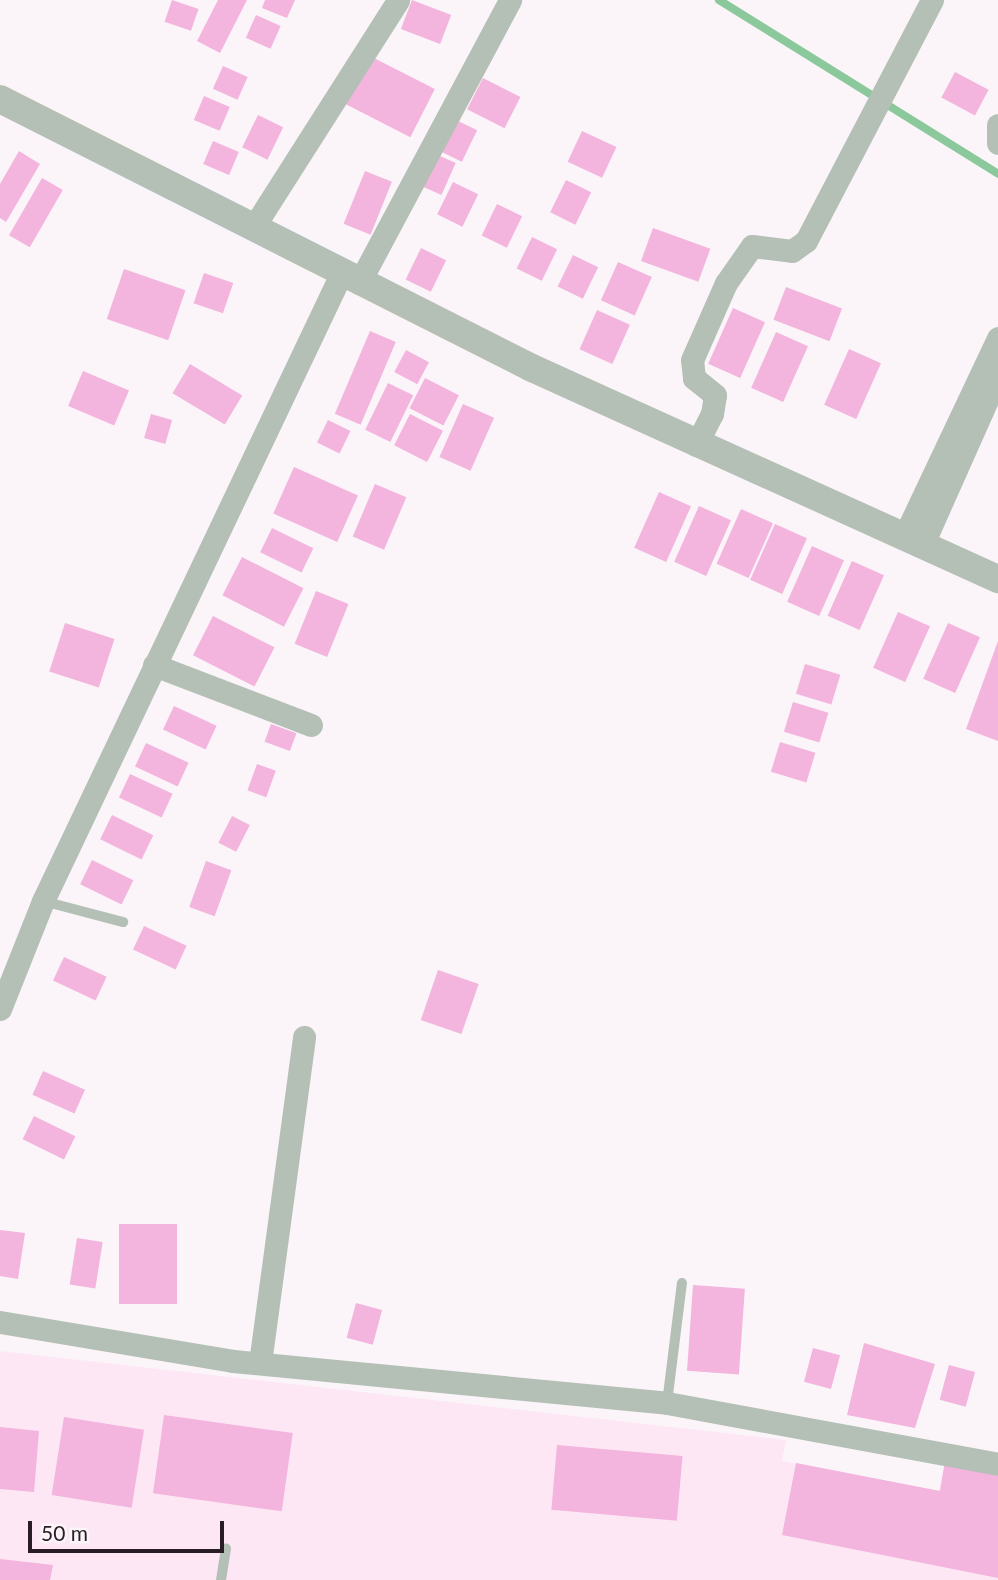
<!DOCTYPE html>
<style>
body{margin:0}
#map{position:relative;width:998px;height:1580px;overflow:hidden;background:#fbf5f9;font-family:Lato,sans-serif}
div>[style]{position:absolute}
.built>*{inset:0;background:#fde7f5}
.stream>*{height:8px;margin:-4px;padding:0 4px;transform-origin:4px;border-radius:4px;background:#8bc89b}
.building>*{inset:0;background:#f3b4dd;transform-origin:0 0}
.service>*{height:10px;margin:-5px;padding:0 5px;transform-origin:5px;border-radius:5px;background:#b4c0b6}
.minor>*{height:23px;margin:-11.5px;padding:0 11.5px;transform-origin:11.5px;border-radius:11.5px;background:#b4c0b6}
.tertiary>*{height:28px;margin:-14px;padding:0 14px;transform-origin:14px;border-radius:14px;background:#b4c0b6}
span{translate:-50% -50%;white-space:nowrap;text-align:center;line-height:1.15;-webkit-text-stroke:5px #fbf5f9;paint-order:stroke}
.scale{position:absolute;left:28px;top:1521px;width:196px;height:32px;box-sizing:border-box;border:4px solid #281d24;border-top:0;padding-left:9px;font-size:21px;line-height:24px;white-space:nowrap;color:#281d24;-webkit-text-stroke:5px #fbf5f9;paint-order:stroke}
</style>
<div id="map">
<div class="built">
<i style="clip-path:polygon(0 1351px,786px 1440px,782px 1461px,939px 1491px,945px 1461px,998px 1471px,998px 1580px,0 1580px)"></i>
</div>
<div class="stream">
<i style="left:719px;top:0;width:329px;rotate:31.9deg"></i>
</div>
<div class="building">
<i style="left:172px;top:0;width:28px;height:23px;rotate:19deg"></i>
<i style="clip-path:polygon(218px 0,247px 0,220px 53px,197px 41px)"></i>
<i style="clip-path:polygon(265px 0,295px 0,287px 18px,262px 8px)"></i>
<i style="left:412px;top:0;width:42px;height:31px;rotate:21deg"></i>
<i style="left:256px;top:15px;width:27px;height:25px;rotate:24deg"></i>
<i style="left:368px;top:55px;width:75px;height:54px;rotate:27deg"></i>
<i style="left:223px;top:66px;width:27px;height:25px;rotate:24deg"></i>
<i style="left:955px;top:72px;width:38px;height:29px;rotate:28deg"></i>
<i style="left:483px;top:78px;width:42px;height:35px;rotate:27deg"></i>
<i style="left:204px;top:96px;width:28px;height:26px;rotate:23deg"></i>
<i style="left:258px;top:115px;width:28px;height:36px;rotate:26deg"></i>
<i style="left:452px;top:118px;width:28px;height:35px;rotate:26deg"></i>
<i style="left:582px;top:131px;width:38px;height:34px;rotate:25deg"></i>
<i style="left:213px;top:141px;width:28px;height:25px;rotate:23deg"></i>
<i style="clip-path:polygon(19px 151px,40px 164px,6px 222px,0 218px,0 184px)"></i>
<i style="left:431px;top:152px;width:27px;height:35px;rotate:24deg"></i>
<i style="left:365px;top:171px;width:29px;height:57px;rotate:22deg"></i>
<i style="left:42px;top:178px;width:24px;height:66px;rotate:30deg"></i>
<i style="left:566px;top:180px;width:28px;height:36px;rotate:26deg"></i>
<i style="left:453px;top:182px;width:28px;height:36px;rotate:26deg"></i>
<i style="left:497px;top:204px;width:28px;height:35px;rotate:26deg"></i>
<i style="left:653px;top:228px;width:61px;height:35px;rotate:20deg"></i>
<i style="left:532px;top:237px;width:28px;height:35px;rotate:26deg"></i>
<i style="left:421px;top:248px;width:28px;height:35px;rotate:26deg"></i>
<i style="left:573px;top:255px;width:28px;height:35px;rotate:26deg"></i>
<i style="left:618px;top:262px;width:37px;height:42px;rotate:24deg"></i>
<i style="left:124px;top:269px;width:65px;height:53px;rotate:19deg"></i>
<i style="left:204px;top:273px;width:31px;height:32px;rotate:19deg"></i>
<i style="left:786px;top:287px;width:60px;height:35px;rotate:21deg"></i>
<i style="left:733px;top:308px;width:35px;height:61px;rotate:24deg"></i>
<i style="left:597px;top:310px;width:36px;height:43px;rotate:24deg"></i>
<i style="left:370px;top:331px;width:28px;height:90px;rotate:23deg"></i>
<i style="left:776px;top:332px;width:35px;height:61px;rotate:24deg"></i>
<i style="left:849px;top:349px;width:35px;height:61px;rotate:24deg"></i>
<i style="left:406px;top:350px;width:26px;height:25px;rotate:28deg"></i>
<i style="left:190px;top:364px;width:61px;height:34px;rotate:31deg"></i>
<i style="left:83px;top:371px;width:50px;height:38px;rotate:23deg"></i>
<i style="left:425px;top:378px;width:38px;height:34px;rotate:27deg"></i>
<i style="left:388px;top:383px;width:28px;height:52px;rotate:26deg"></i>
<i style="left:463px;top:404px;width:34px;height:58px;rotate:24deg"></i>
<i style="left:151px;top:414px;width:22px;height:25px;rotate:16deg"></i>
<i style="left:410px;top:414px;width:37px;height:35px;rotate:27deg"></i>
<i style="left:328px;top:420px;width:25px;height:25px;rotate:26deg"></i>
<i style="left:294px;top:467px;width:70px;height:51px;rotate:24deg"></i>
<i style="left:375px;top:484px;width:34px;height:57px;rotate:23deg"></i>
<i style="left:659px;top:492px;width:35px;height:61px;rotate:24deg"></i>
<i style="left:699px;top:506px;width:35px;height:61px;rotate:24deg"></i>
<i style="left:741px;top:509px;width:35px;height:60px;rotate:24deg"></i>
<i style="left:775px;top:524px;width:35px;height:61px;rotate:24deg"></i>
<i style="left:272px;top:528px;width:46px;height:27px;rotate:26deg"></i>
<i style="left:812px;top:546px;width:35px;height:61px;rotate:24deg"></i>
<i style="left:242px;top:557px;width:69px;height:43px;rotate:27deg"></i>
<i style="left:852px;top:561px;width:35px;height:60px;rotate:24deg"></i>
<i style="left:316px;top:591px;width:35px;height:57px;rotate:22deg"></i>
<i style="left:898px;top:612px;width:35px;height:61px;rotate:24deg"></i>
<i style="left:213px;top:616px;width:69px;height:44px;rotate:27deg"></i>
<i style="left:65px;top:623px;width:52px;height:51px;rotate:18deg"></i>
<i style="left:948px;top:623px;width:35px;height:61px;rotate:24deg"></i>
<i style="clip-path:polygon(998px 641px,998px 741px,966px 729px)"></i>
<i style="left:805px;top:664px;width:37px;height:31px;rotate:17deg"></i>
<i style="left:793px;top:702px;width:37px;height:31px;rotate:17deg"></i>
<i style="left:174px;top:706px;width:47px;height:26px;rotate:25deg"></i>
<i style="left:271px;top:724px;width:27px;height:19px;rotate:20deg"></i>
<i style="left:780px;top:742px;width:37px;height:31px;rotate:17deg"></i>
<i style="left:146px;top:743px;width:47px;height:26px;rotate:25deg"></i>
<i style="left:257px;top:764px;width:20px;height:28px;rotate:20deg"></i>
<i style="left:130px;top:774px;width:47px;height:26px;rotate:25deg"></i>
<i style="left:112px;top:815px;width:46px;height:27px;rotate:26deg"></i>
<i style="left:232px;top:816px;width:20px;height:30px;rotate:27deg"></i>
<i style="left:92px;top:860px;width:46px;height:27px;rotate:26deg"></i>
<i style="left:206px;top:861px;width:27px;height:49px;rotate:20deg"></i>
<i style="left:144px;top:926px;width:47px;height:26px;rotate:25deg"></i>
<i style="left:64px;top:957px;width:47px;height:26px;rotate:25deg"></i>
<i style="left:438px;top:970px;width:43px;height:53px;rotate:19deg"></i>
<i style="left:43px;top:1071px;width:46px;height:26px;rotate:24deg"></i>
<i style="left:34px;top:1116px;width:46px;height:26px;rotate:26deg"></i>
<i style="left:119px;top:1224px;width:58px;height:80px"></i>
<i style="clip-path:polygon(0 1230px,25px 1233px,18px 1279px,0 1276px)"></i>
<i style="left:77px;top:1238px;width:26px;height:47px;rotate:9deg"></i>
<i style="left:693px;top:1285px;width:52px;height:86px;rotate:4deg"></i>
<i style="left:356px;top:1303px;width:27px;height:36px;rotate:15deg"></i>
<i style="clip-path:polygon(864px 1343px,935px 1364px,915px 1428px,847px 1415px)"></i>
<i style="left:813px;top:1348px;width:28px;height:35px;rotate:15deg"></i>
<i style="left:949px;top:1365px;width:27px;height:36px;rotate:15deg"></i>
<i style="left:164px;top:1415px;width:130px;height:79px;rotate:8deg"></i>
<i style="left:64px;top:1417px;width:81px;height:79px;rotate:9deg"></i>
<i style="clip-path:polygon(0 1427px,39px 1431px,34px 1492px,0 1489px)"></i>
<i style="left:557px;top:1445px;width:126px;height:65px;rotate:5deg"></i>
<i style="clip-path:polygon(945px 1461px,998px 1471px,998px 1578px,782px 1535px,796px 1463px,940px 1491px)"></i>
<i style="clip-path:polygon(0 1559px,53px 1565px,50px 1580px,0 1580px)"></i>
</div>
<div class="service">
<i style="left:43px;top:901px;width:83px;rotate:14.7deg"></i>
<i style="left:667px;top:1403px;width:121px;rotate:-82.9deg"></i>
<i style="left:221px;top:1580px;width:32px;rotate:-81deg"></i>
</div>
<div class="minor">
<i style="left:998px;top:125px;width:18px;rotate:90deg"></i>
<i style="left:253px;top:228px;width:270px;rotate:-57.5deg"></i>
<i style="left:359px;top:283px;width:321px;rotate:-61.9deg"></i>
<i style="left:696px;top:445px;width:35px;rotate:-63deg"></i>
<i style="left:712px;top:414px;width:19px;rotate:-81deg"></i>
<i style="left:715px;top:395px;width:27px;rotate:-141deg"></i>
<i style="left:694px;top:378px;width:18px;rotate:-96deg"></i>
<i style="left:692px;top:360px;width:84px;rotate:-66.2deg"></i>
<i style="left:726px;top:283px;width:45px;rotate:-54.9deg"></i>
<i style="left:752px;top:246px;width:40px;rotate:7.1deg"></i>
<i style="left:792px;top:251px;width:17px;rotate:-36deg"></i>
<i style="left:806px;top:241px;width:272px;rotate:-62.4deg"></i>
<i style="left:904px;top:537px;width:220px;rotate:-64.7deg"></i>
<i style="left:922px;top:546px;width:187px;rotate:-66deg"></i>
<i style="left:154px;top:665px;width:168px;rotate:20.9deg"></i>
<i style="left:0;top:1009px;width:116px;rotate:-68.3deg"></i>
<i style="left:43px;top:901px;width:694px;rotate:-64.58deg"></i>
<i style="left:0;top:1322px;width:236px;rotate:9.5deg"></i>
<i style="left:233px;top:1361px;width:436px;rotate:5.5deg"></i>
<i style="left:667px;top:1403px;width:337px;rotate:10.4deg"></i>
<i style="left:260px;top:1363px;width:329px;rotate:-82.3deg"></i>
</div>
<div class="tertiary">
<i style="left:0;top:99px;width:596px;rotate:26.82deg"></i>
<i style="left:532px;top:368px;width:512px;rotate:24.36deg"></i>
</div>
<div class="scale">50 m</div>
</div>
